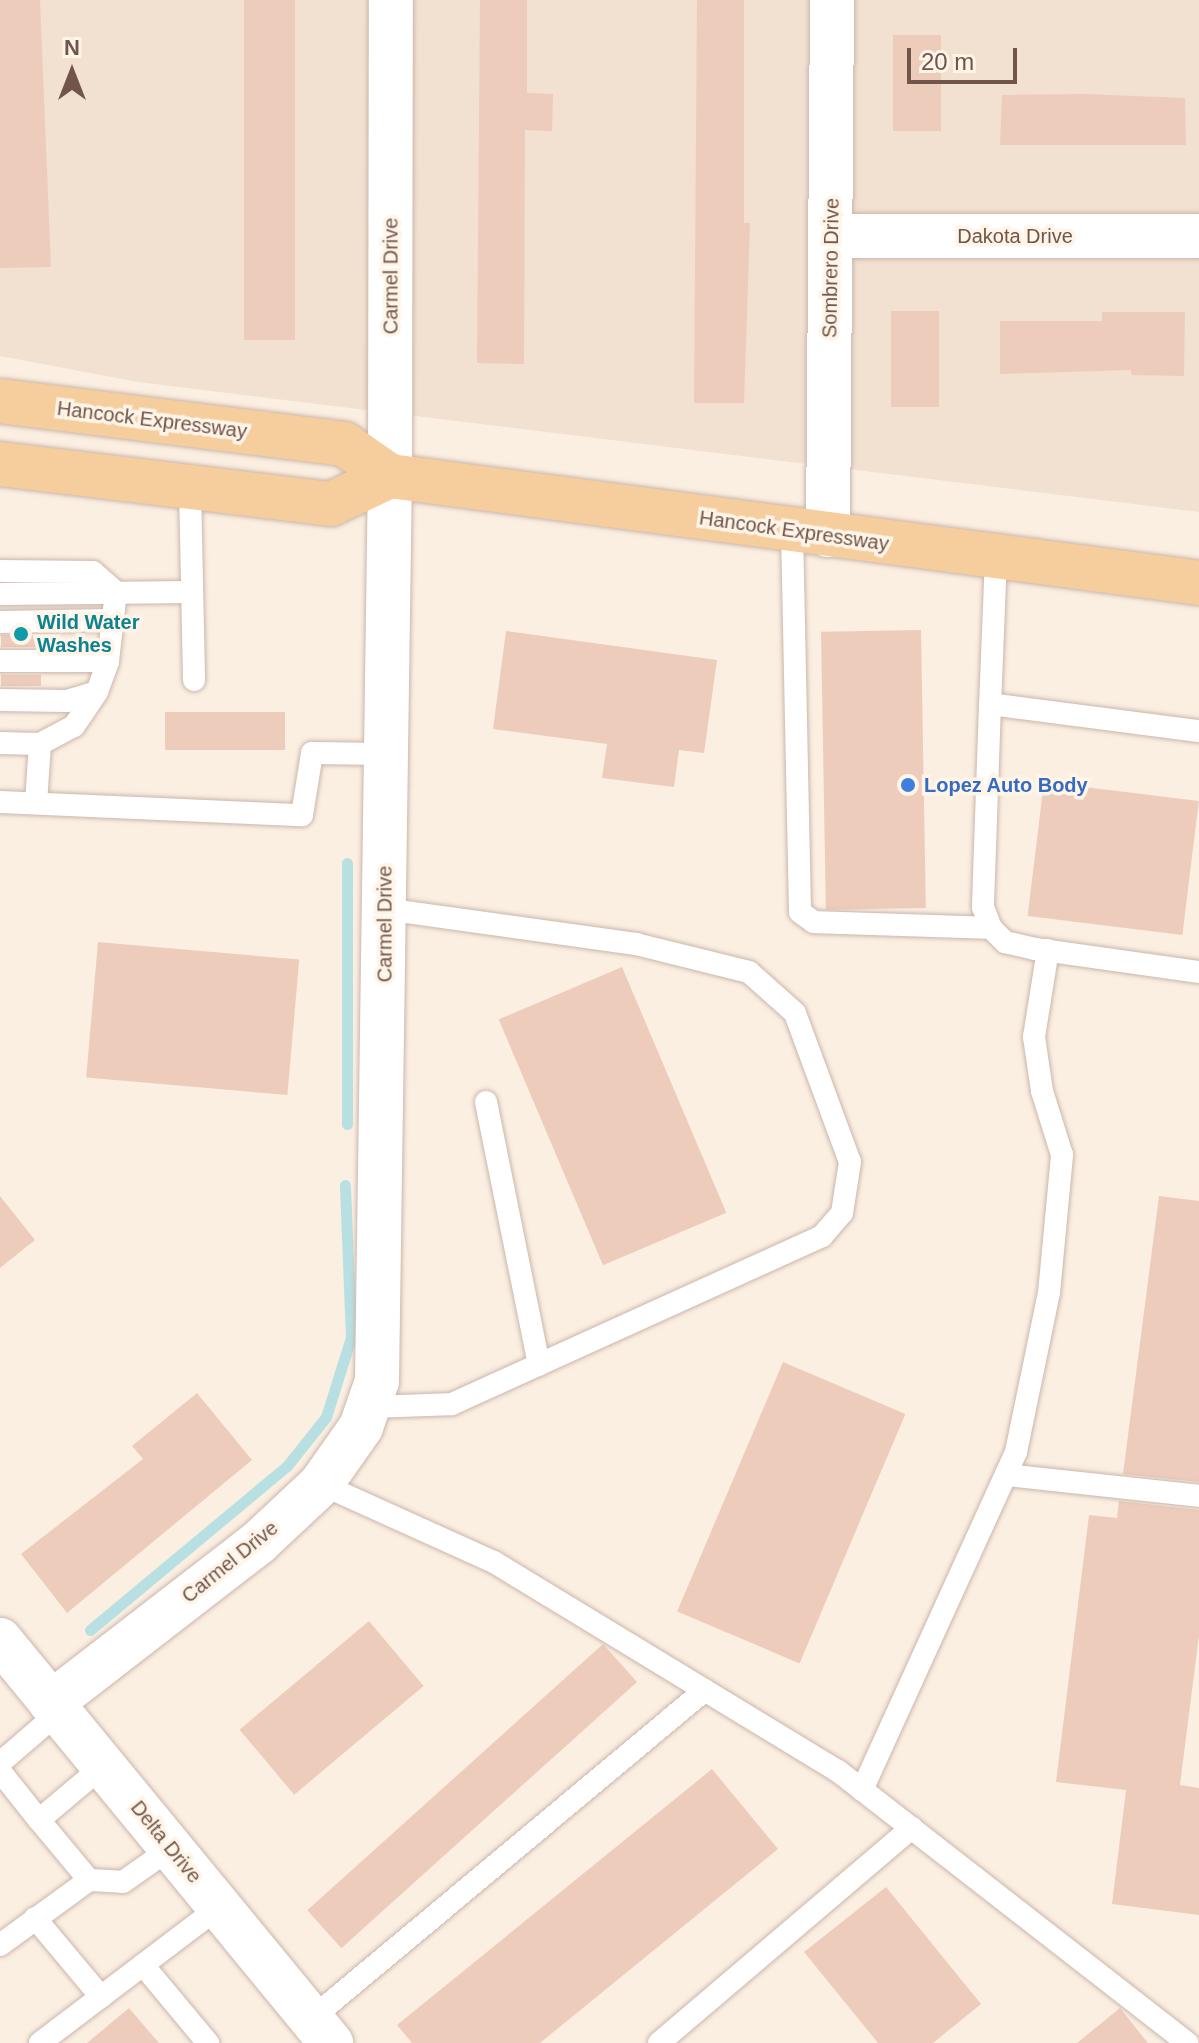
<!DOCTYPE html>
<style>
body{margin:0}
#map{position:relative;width:1199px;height:2043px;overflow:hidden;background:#fbefe2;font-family:Arial,sans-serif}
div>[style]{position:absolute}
.residential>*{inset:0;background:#f2e0d1}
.stream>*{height:11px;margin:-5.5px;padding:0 5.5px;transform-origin:5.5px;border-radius:5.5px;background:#b8e0e3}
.building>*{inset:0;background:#eeccbc;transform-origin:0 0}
.roads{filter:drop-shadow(0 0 2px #cbb6aa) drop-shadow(0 0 2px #cbb6aa)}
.service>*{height:22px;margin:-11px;padding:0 11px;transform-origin:11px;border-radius:11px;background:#fff}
.minor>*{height:44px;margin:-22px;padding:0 22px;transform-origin:22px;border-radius:22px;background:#fff}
.tertiary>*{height:44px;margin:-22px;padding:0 22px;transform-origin:22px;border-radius:22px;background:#fff}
.secondary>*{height:44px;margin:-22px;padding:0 22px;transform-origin:22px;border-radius:22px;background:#fff}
.primary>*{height:44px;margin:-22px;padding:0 22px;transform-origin:22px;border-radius:22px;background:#f6ce9e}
.dots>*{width:22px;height:22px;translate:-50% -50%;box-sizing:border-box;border:4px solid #fef4e8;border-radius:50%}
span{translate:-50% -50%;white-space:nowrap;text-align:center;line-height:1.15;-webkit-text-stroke:7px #fef4e8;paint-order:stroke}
.street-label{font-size:20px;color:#71554a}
.culture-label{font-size:20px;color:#0d838f;font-weight:700}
.left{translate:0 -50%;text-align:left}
.shop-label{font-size:20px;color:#366cbe;font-weight:700}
.north{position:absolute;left:32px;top:32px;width:80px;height:80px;-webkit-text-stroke:6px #fef4e8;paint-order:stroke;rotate:0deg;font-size:22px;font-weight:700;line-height:32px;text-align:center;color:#71554a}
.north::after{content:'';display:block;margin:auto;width:28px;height:36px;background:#71554a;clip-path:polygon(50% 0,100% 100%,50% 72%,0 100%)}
.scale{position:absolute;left:907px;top:48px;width:110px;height:36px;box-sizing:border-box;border:4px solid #71554a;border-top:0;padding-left:10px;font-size:24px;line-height:28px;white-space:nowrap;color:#71554a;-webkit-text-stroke:6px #fef4e8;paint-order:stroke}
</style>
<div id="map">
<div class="residential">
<i style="clip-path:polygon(0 0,1199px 0,1199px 512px,138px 382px,0 356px)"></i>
</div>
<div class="stream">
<i style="left:347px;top:863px;width:261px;rotate:90deg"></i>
<i style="left:90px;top:1630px;width:256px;rotate:-39.8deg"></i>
<i style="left:287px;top:1466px;width:63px;rotate:-51.5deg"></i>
<i style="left:326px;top:1417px;width:84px;rotate:-72.6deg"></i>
<i style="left:351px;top:1337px;width:152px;rotate:-92.3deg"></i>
</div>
<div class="building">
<i style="clip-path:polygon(0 0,40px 0,51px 267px,0 268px)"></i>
<i style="left:244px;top:0;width:51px;height:340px"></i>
<i style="clip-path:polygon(480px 0,527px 0,527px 93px,553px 94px,552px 131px,525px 130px,524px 364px,477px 363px)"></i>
<i style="clip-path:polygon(697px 0,744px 0,744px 223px,750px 223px,744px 403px,694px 403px)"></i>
<i style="left:893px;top:35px;width:48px;height:96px"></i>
<i style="clip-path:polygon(1086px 94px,1185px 98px,1186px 145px,1000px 145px,1002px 95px)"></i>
<i style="left:891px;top:311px;width:48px;height:96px"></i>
<i style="clip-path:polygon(1102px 312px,1185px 312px,1184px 376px,1131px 375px,1131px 370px,1000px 374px,1000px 321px,1102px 321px)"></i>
<i style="left:921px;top:630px;width:278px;height:100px;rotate:89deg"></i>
<i style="clip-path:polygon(506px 631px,717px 660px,704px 753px,679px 750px,674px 787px,602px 778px,607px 744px,493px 729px)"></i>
<i style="left:41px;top:635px;width:12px;height:40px;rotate:90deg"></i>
<i style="left:1px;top:675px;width:40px;height:11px"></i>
<i style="left:165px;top:712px;width:120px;height:38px"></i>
<i style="left:1044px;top:782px;width:156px;height:135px;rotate:7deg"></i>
<i style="left:98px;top:942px;width:202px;height:136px;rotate:5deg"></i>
<i style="left:622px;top:967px;width:267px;height:134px;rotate:67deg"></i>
<i style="clip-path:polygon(0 1196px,35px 1240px,0 1268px)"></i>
<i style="clip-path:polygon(1159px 1196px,1199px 1201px,1199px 1482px,1123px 1474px)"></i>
<i style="left:783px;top:1362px;width:133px;height:271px;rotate:23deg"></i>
<i style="clip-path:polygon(197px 1393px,252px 1460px,67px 1613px,21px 1554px,143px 1459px,132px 1446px)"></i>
<i style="clip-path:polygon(1119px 1501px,1199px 1510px,1199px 1635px,1180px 1785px,1199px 1788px,1199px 1915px,1112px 1904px,1126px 1790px,1056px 1782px,1089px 1515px,1117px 1518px)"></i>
<i style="left:369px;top:1621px;width:85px;height:169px;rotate:50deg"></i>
<i style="left:603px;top:1644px;width:51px;height:398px;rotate:48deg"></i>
<i style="clip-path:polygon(712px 1769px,778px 1849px,540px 2043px,412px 2043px,397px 2025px)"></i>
<i style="clip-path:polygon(886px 1887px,981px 2004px,933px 2043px,878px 2043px,804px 1952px)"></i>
<i style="clip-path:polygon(129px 2008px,159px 2043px,87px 2043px)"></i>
<i style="clip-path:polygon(1120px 2008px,1148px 2043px,1077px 2043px)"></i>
</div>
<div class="roads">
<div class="service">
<i style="left:190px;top:487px;width:193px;rotate:88.8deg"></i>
<i style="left:792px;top:530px;width:382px;rotate:88.8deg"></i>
<i style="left:800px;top:912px;width:17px;rotate:36deg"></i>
<i style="left:814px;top:922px;width:177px;rotate:1.9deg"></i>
<i style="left:996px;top:557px;width:147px;rotate:92.3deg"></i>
<i style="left:990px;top:704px;width:211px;rotate:7.4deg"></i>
<i style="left:0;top:571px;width:93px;rotate:0.6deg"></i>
<i style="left:93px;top:572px;width:30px;rotate:41deg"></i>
<i style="left:0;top:594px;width:192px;rotate:-0.6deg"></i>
<i style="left:0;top:622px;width:113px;rotate:-1deg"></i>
<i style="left:0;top:661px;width:108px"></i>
<i style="left:0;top:700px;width:67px;rotate:0.9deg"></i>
<i style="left:67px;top:701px;width:31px;rotate:-17deg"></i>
<i style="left:990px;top:704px;width:203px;rotate:92deg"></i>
<i style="left:983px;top:907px;width:22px;rotate:69deg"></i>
<i style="left:991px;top:928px;width:20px;rotate:45deg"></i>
<i style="left:1005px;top:942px;width:31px;rotate:13deg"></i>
<i style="left:1035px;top:949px;width:166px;rotate:8deg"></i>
<i style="left:0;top:743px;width:40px;rotate:1.4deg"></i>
<i style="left:40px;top:744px;width:38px;rotate:-28deg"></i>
<i style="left:74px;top:726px;width:41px;rotate:-55.9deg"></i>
<i style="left:97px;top:692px;width:33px;rotate:-70deg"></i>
<i style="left:108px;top:661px;width:69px;rotate:-83.4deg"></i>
<i style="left:0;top:802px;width:302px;rotate:2.5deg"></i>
<i style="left:302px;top:815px;width:63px;rotate:-80.8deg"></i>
<i style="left:312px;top:753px;width:74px;rotate:0.8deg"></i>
<i style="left:36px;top:803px;width:59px;rotate:-86.1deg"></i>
<i style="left:486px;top:1102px;width:268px;rotate:78.6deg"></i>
<i style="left:368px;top:1407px;width:84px;rotate:-2deg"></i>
<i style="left:452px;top:1404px;width:406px;rotate:-24.4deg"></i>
<i style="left:822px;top:1236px;width:30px;rotate:-49deg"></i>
<i style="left:842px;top:1213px;width:52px;rotate:-81.1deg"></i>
<i style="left:850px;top:1162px;width:159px;rotate:-110.3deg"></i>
<i style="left:795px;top:1013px;width:62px;rotate:-138.3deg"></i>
<i style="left:749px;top:972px;width:116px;rotate:-166.1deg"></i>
<i style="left:636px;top:944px;width:253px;rotate:-172.1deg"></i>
<i style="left:1007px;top:1475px;width:193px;rotate:6.2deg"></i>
<i style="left:321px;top:1484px;width:190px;rotate:24.3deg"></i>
<i style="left:494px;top:1562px;width:403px;rotate:31.3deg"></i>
<i style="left:838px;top:1771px;width:443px;rotate:37.9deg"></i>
<i style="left:0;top:1763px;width:78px;rotate:-40.8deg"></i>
<i style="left:0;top:1771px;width:63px;rotate:51.5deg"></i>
<i style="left:39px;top:1820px;width:84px;rotate:-40.2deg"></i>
<i style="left:862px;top:1790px;width:371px;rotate:-65.5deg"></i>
<i style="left:1016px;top:1452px;width:162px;rotate:-78.3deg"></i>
<i style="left:1049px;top:1293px;width:139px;rotate:-84.6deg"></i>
<i style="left:1062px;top:1155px;width:67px;rotate:-107.4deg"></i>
<i style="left:1042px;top:1091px;width:55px;rotate:-98.4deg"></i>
<i style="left:1034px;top:1037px;width:88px;rotate:-80.9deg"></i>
<i style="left:89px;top:1880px;width:34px;rotate:3deg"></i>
<i style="left:123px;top:1882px;width:59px;rotate:-35.3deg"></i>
<i style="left:35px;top:1918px;width:103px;rotate:50.1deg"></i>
<i style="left:0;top:1945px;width:110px;rotate:-36.1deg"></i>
<i style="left:89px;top:1880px;width:78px;rotate:-129.8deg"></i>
<i style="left:143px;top:1965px;width:102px;rotate:50.2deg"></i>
<i style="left:311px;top:2019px;width:513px;rotate:-39.86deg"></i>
<i style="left:40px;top:2043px;width:225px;rotate:-37.2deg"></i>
<i style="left:659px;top:2043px;width:332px;rotate:-40.4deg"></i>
</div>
<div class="minor">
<i style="left:831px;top:236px;width:368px"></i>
<i style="left:828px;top:535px;width:535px;rotate:-89.57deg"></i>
<i style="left:51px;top:1703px;width:262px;rotate:-37.7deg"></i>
<i style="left:258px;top:1543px;width:86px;rotate:-43.1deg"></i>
<i style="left:321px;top:1484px;width:70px;rotate:-54.9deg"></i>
<i style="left:361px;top:1427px;width:49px;rotate:-70.8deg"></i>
<i style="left:377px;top:1381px;width:905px;rotate:-89.18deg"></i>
</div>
<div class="tertiary">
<i style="left:390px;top:476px;width:476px;rotate:-89.9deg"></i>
</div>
<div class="secondary">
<i style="left:0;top:1640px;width:522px;rotate:50.6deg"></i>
</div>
<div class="primary">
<i style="left:0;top:401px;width:347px;rotate:7.1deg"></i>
<i style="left:344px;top:444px;width:56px;rotate:34.8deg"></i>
<i style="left:390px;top:476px;width:816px;rotate:7.53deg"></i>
<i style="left:0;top:464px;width:333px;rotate:6.9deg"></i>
<i style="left:331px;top:504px;width:65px;rotate:-25.4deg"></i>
</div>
</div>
<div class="dots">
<i style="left:21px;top:634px;background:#0f9aa8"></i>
<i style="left:908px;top:785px;background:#3f7fe0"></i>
</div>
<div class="street-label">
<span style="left:1015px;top:236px">Dakota Drive</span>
<span style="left:831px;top:268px;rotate:-89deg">Sombrero Drive</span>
<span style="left:391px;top:276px;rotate:-90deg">Carmel Drive</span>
<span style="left:152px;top:420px;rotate:7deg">Hancock Expressway</span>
<span style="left:794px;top:531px;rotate:8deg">Hancock Expressway</span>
<span style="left:385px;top:924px;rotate:-90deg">Carmel Drive</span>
<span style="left:230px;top:1562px;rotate:-39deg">Carmel Drive</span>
<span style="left:166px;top:1842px;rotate:51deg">Delta Drive</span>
</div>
<div class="culture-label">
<span class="left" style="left:37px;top:634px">Wild Water<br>Washes</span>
</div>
<div class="shop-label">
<span class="left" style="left:924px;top:785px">Lopez Auto Body</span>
</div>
<div class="north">N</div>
<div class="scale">20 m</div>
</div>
